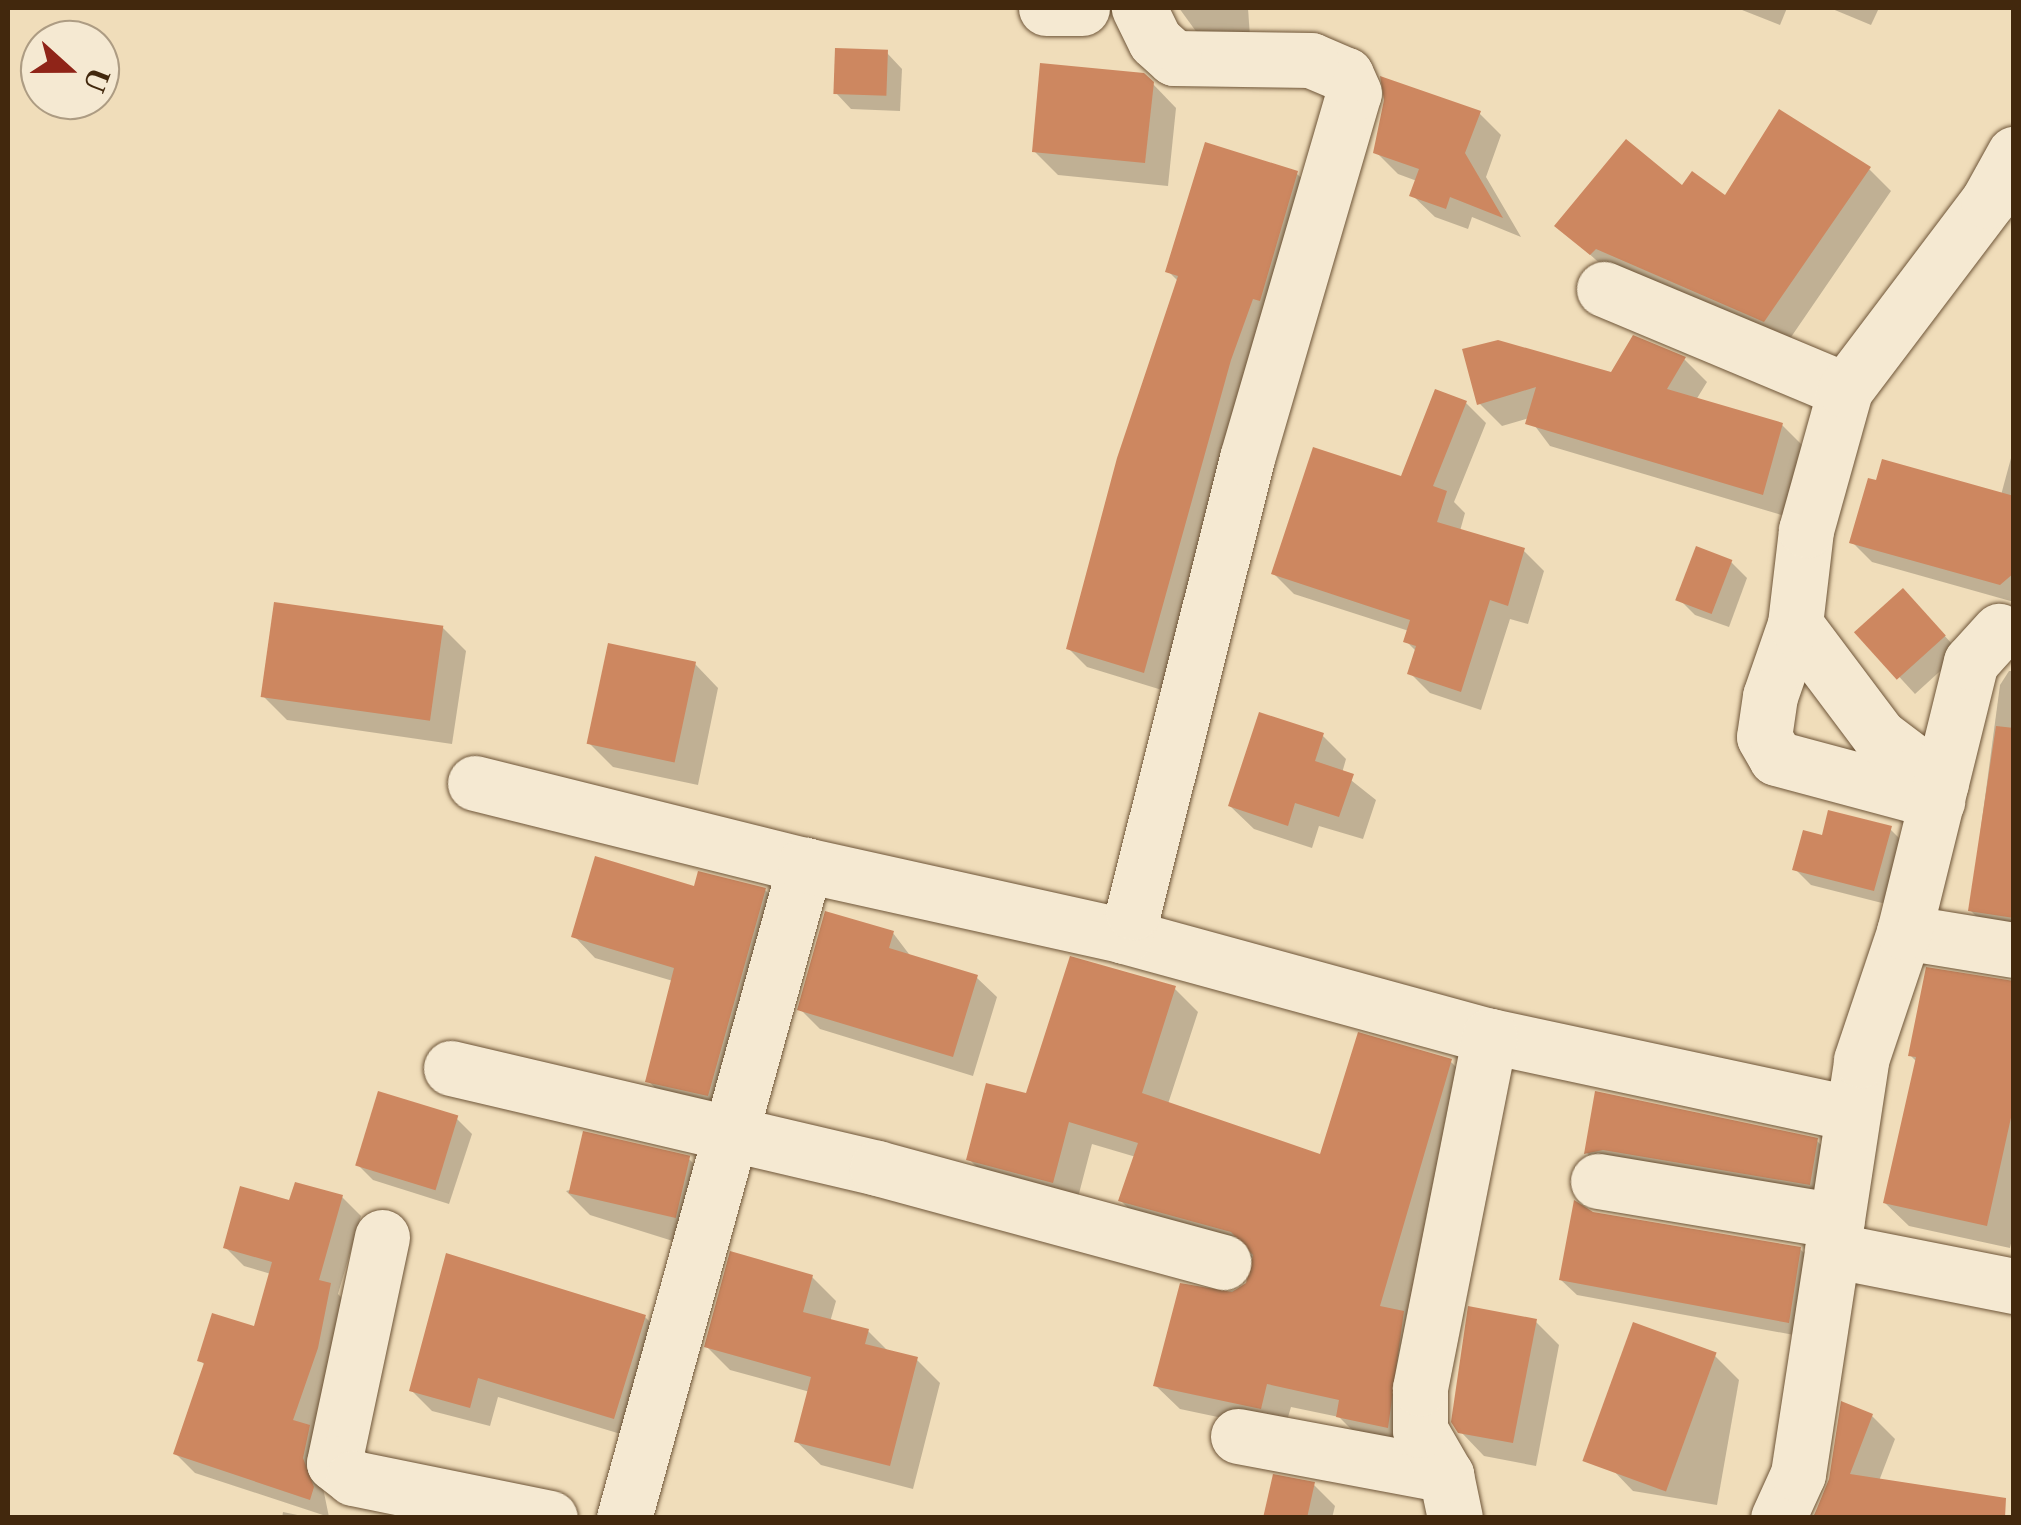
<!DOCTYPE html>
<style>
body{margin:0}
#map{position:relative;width:2021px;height:1525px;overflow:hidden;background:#f0ddba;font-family:"Libre Caslon Text",serif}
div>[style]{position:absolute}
.shadow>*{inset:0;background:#0003}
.building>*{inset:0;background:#cd8760;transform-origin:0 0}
.roads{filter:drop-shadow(0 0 2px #6e5538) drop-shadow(0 0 2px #6e5538)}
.minor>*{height:55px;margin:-27.5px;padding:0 27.5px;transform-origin:27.5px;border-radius:27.5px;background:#f5e9d2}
span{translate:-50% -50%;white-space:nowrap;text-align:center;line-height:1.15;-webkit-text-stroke:8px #f5e9d2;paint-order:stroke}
.frame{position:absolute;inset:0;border:10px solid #42280d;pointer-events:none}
.north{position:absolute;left:20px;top:20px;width:100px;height:100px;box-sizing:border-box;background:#f5e9d2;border:2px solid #ad9c83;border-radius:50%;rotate:111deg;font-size:28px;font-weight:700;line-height:40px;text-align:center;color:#42280d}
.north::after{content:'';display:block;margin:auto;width:35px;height:45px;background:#8f2418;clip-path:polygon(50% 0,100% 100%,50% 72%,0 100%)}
</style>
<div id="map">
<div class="shadow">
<i style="clip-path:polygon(1179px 8px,1248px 8px,1250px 37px,1203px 41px)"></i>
<i style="clip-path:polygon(1737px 8px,1787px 8px,1780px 25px)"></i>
<i style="clip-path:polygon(1830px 8px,1879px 8px,1871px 25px)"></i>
<i style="clip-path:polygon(887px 53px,902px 69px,900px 111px,851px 109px,836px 93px)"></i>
<i style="clip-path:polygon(1152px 83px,1176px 108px,1168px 186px,1058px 175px,1034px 151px)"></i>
<i style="clip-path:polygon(1479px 113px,1501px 135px,1486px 177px,1521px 237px,1472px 217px,1468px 229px,1435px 217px,1412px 195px,1417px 181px,1398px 174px,1376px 152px)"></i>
<i style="clip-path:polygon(1869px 169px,1891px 191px,1787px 343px,1614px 276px,1558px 226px,1682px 188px,1726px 199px)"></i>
<i style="clip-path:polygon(1297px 174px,1316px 192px,1162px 690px,1087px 667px,1068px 648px,1179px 282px,1168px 271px)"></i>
<i style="clip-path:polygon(1465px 351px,1612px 375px,1684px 359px,1707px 382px,1696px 400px,1782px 425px,1805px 448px,1785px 516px,1550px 446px,1529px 418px,1502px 426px,1480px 404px)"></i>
<i style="clip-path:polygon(1466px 403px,1486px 423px,1454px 502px,1465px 513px,1460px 531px,1524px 551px,1544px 571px,1528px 624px,1510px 619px,1481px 710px,1430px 693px,1410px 673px,1417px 652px,1406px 641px,1409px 631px,1294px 594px,1274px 574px,1402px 479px)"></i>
<i style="clip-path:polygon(2014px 447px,2014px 602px,1872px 562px,1852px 542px,2001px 495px)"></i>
<i style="clip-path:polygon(1731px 562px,1747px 578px,1729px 627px,1695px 615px,1679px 599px)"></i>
<i style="clip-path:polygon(1919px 607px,1960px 653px,1915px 694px,1858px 632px)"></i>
<i style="clip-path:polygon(442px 627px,466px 651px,452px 744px,287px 720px,263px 696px)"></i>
<i style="clip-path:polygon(695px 664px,718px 688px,698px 785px,613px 767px,589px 743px)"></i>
<i style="clip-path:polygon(2009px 671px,2014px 671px,2014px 932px,1986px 926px,1970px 910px,2000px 685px)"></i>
<i style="clip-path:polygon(1323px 736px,1346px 759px,1342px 773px,1376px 800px,1363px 839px,1319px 826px,1312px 848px,1254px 829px,1230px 806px)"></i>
<i style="clip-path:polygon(1890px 829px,1906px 845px,1890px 905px,1811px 885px,1795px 869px,1823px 838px)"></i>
<i style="clip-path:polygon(696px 889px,765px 890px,786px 911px,730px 1116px,670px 1102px,648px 1081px,673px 981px,595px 958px,574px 936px)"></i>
<i style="clip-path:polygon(893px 933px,912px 958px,976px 977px,997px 997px,973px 1076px,820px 1029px,800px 1009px)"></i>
<i style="clip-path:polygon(2014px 982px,2014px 1230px,2010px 1248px,1909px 1226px,1885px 1203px,1917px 1062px,1910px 1055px)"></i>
<i style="clip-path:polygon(1175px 989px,1198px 1012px,1168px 1104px,1322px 1158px,1450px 1061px,1474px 1085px,1411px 1450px,1362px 1440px,1339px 1417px,1291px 1407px,1284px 1431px,1180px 1409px,1156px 1386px,1216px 1295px,1246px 1287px,1253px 1258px,1144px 1224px,1120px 1200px,1136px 1157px,1092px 1144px,1076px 1205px,992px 1183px,969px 1159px,1027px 1096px)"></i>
<i style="clip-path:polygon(1597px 1094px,1816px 1140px,1832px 1156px,1826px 1199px,1602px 1168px,1587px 1153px)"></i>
<i style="clip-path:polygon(456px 1118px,472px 1134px,449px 1204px,373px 1180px,357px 1164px)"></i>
<i style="clip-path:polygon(688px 1158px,712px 1182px,692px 1247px,590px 1215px,566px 1191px)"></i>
<i style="clip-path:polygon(342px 1197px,361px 1216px,338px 1294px,349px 1305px,321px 1478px,329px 1517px,195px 1473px,176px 1454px,206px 1366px,200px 1360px,255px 1330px,271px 1274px,244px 1266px,225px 1247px,291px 1203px)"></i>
<i style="clip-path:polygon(1592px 1214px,1800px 1249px,1816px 1265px,1805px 1337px,1577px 1295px,1561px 1280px)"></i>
<i style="clip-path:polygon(812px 1277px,836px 1301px,830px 1322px,868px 1331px,889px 1352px,916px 1359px,940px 1383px,913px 1489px,821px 1465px,797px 1442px,810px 1392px,730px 1370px,707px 1347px)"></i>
<i style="clip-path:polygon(645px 1317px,665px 1337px,634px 1438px,498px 1397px,490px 1426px,432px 1411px,411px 1390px)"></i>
<i style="clip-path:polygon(1535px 1321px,1559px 1345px,1536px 1466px,1484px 1456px,1460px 1431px)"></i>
<i style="clip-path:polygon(1715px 1356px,1739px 1380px,1717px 1505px,1633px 1491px,1610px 1467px)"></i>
<i style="clip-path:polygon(1872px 1416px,1895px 1439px,1879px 1481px,2002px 1518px,1812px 1518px)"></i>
<i style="clip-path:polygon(1313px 1484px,1335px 1506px,1332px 1518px,1270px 1518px)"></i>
<i style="clip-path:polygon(283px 1512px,312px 1518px,282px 1518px)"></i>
</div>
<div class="building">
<i style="left:835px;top:48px;width:53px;height:46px;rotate:2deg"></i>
<i style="clip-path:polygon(1040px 63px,1144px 73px,1154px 82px,1145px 163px,1032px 152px)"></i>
<i style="clip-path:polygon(1380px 76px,1481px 111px,1465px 153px,1503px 218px,1450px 197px,1446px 209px,1409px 196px,1419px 169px,1373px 153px,1384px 100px)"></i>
<i style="clip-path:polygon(1779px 109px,1871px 167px,1764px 322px,1596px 249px,1590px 255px,1554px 226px,1626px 139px,1682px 185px,1692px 171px,1725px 195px)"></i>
<i style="clip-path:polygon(1205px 142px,1298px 171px,1260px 301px,1253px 299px,1231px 360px,1144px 673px,1066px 649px,1117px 458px,1178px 276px,1165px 272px)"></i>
<i style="clip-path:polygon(1633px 335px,1686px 357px,1667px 389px,1783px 423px,1763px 495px,1525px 424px,1536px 387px,1477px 405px,1462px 349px,1498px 340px,1611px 372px)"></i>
<i style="clip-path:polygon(1435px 389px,1467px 401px,1433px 486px,1447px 491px,1437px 522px,1525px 548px,1508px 606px,1490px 600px,1461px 692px,1407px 674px,1416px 646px,1403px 642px,1410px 620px,1271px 574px,1313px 447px,1401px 476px)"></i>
<i style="clip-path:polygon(1882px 459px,2014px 496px,2014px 573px,2000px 585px,1849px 543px,1868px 478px,1876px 480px)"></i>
<i style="left:1696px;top:546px;width:39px;height:58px;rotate:21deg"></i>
<i style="left:1903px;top:588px;width:64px;height:66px;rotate:48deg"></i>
<i style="left:274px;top:602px;width:171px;height:96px;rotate:8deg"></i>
<i style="left:608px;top:643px;width:90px;height:103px;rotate:12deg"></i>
<i style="clip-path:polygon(1259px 712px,1324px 733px,1315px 761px,1354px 774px,1339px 817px,1295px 803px,1288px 826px,1228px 806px)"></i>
<i style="clip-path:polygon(1996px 726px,2014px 728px,2014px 918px,1968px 911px)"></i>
<i style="clip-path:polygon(1828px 810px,1892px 826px,1874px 891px,1792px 870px,1803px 830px,1822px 835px)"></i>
<i style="clip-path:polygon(595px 856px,694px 886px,698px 871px,766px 888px,708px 1096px,645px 1082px,674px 968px,571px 937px)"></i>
<i style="clip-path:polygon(825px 911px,894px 931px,889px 948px,978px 975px,953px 1057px,797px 1010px)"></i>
<i style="clip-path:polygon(1070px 956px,1176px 986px,1142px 1093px,1320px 1154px,1358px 1032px,1452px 1059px,1380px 1306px,1404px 1311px,1388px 1428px,1336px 1417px,1339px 1400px,1267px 1384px,1261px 1409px,1153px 1386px,1180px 1283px,1232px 1292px,1246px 1283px,1253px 1255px,1231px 1232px,1118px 1201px,1138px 1143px,1069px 1122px,1053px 1183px,966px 1160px,986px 1083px,1026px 1093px)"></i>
<i style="clip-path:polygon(1926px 967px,2014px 981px,2014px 1104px,1987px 1226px,1883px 1203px,1916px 1057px,1908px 1056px)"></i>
<i style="left:378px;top:1091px;width:84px;height:78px;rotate:17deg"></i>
<i style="clip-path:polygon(1595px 1091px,1818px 1138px,1810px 1185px,1603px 1150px,1584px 1154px)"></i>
<i style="left:583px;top:1131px;width:110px;height:64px;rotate:13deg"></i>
<i style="clip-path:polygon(295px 1182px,343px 1195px,319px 1280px,331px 1283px,318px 1348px,293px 1420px,310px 1425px,303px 1458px,314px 1487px,310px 1500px,173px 1454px,204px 1363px,197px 1361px,212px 1313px,254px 1326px,272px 1262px,223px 1248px,240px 1186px,289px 1200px)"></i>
<i style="clip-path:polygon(1574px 1200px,1593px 1212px,1801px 1247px,1789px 1323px,1559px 1280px)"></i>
<i style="clip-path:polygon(730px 1251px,813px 1275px,803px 1312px,869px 1329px,865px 1344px,918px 1357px,890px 1466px,794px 1442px,811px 1377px,704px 1347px)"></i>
<i style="clip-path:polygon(446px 1253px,646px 1315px,614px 1419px,478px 1378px,470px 1408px,409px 1391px)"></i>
<i style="clip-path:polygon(1468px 1306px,1537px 1319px,1513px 1443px,1458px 1433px,1451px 1422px)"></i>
<i style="left:1633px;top:1322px;width:89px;height:148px;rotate:20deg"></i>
<i style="clip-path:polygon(1841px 1401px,1873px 1414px,1850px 1474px,2006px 1498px,2005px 1518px,1813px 1518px,1829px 1479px)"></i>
<i style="clip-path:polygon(1273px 1474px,1315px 1482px,1307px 1518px,1263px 1518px)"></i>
</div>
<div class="roads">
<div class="minor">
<i style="left:1046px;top:8px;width:36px"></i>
<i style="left:1604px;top:289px;width:261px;rotate:22.7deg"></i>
<i style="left:1795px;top:624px;width:76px;rotate:109.1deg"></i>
<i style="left:1770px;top:696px;width:41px;rotate:98.3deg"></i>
<i style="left:1764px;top:737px;width:24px;rotate:60deg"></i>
<i style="left:1776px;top:758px;width:167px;rotate:15deg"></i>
<i style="left:475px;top:783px;width:340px;rotate:14deg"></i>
<i style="left:1941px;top:783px;width:78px;rotate:-142.8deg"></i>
<i style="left:1879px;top:736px;width:140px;rotate:-126.9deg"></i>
<i style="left:1795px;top:624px;width:95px;rotate:-83.3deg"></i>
<i style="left:1806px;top:530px;width:145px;rotate:-74.4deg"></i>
<i style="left:1845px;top:390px;width:237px;rotate:-52.9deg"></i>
<i style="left:1988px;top:201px;width:54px;rotate:-61deg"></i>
<i style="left:1904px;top:932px;width:111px;rotate:9.3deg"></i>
<i style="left:1124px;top:936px;width:379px;rotate:15.3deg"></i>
<i style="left:1490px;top:1036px;width:367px;rotate:12.1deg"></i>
<i style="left:451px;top:1068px;width:438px;rotate:13.2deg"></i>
<i style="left:877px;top:1168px;width:359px;rotate:15.2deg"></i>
<i style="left:1598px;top:1181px;width:242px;rotate:9.5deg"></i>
<i style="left:382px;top:1237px;width:231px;rotate:102deg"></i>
<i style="left:334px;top:1463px;width:24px;rotate:38deg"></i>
<i style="left:353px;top:1478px;width:201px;rotate:11.5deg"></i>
<i style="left:1832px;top:1250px;width:186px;rotate:11.2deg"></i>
<i style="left:1238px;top:1436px;width:212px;rotate:10.6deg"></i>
<i style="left:624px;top:1518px;width:678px;rotate:-74.51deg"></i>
<i style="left:805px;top:865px;width:327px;rotate:12.5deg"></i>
<i style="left:1124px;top:936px;width:26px;rotate:-69deg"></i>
<i style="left:1133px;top:912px;width:468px;rotate:-75.9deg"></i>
<i style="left:1247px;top:458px;width:380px;rotate:-73.7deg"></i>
<i style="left:1354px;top:93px;width:20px;rotate:-114deg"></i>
<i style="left:1346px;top:75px;width:38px;rotate:-157deg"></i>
<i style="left:1311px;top:60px;width:137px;rotate:-179.2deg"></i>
<i style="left:1174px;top:58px;width:25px;rotate:-138deg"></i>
<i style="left:1155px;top:41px;width:37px;rotate:-116deg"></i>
<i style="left:1455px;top:1518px;width:44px;rotate:-101.8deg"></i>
<i style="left:1446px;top:1475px;width:52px;rotate:-120deg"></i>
<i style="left:1420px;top:1430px;width:42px;rotate:-90deg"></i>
<i style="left:1420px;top:1388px;width:359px;rotate:-78.8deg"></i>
<i style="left:1778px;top:1518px;width:48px;rotate:-65.6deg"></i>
<i style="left:1798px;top:1474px;width:419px;rotate:-81.3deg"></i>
<i style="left:1861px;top:1060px;width:135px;rotate:-71.4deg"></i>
<i style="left:1904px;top:932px;width:278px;rotate:-76.1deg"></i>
<i style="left:1971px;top:662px;width:42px;rotate:-47.9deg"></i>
</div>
</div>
<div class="frame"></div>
<div class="north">U</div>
</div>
